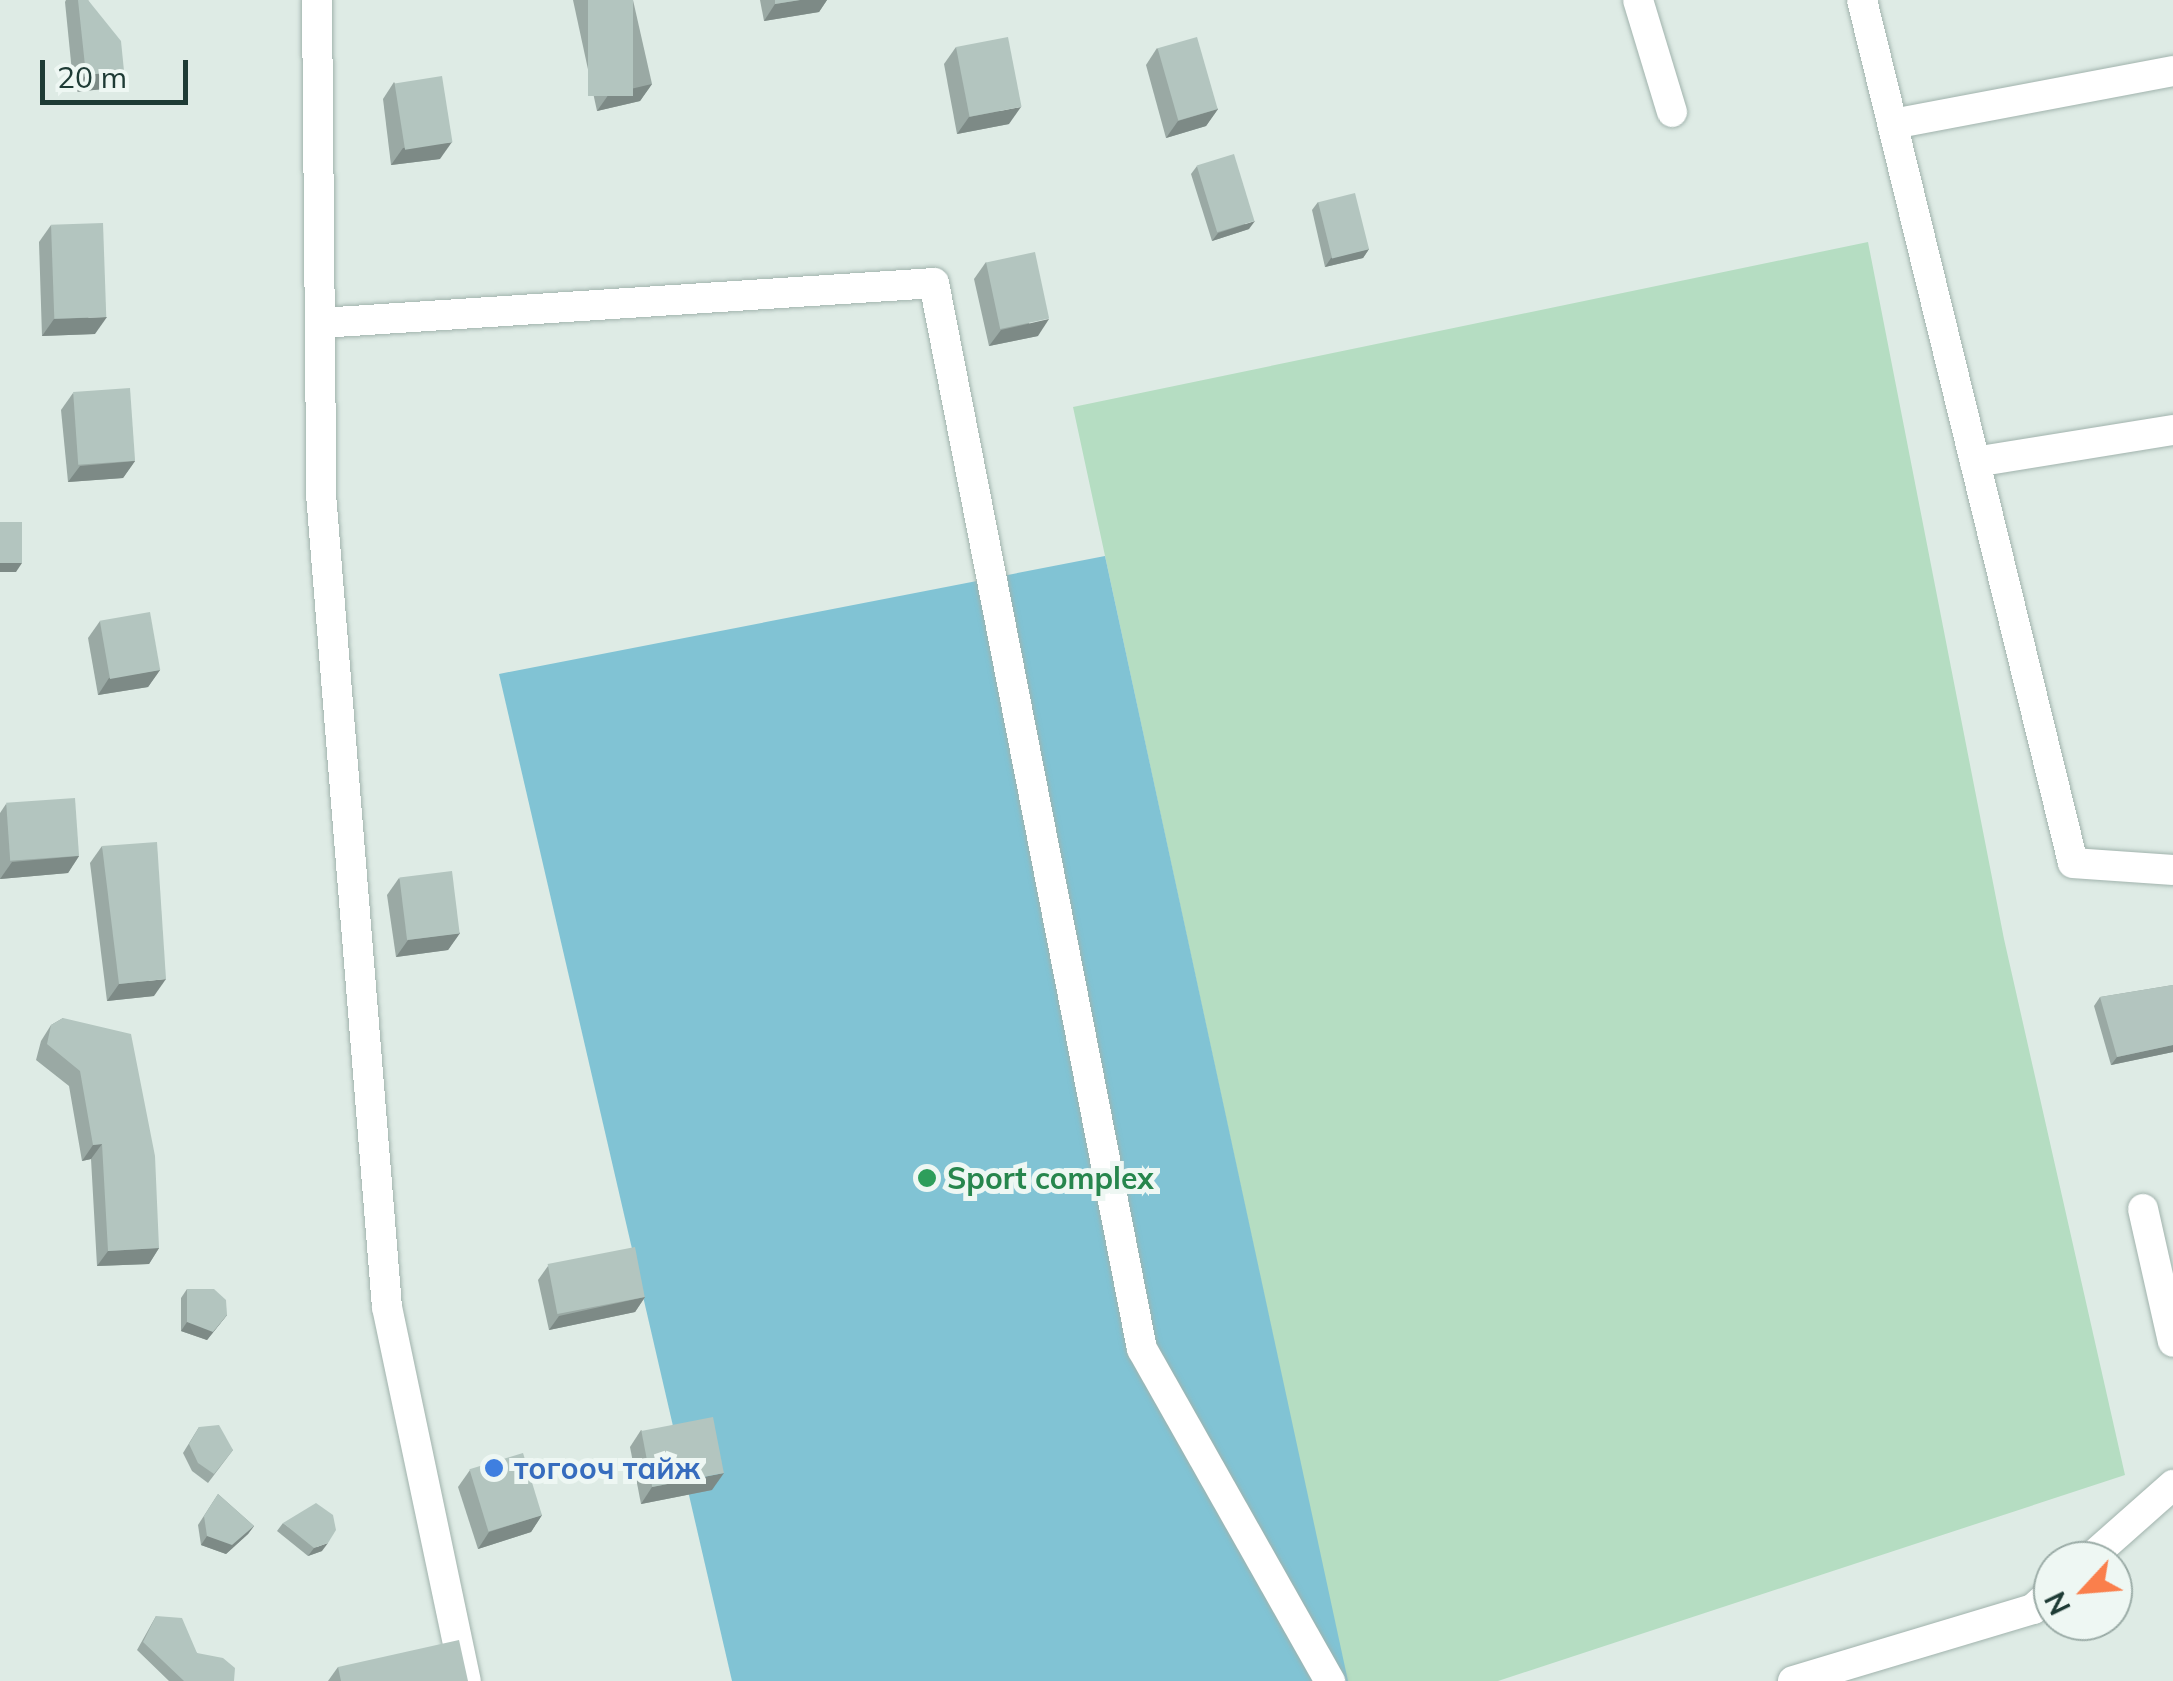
<!DOCTYPE html>
<meta charset="utf-8">
<style>
body{margin:0}
#map{position:relative;width:2173px;height:1681px;overflow:hidden;background:#deebe5;font-family:Mulish,sans-serif}
div>[style]{position:absolute}
.green>*{inset:0;background:#b5ddc2}
.water>*{inset:0;background:#81c3d4}
.roads{filter:drop-shadow(0 0 2px #a1b3ad) drop-shadow(0 0 2px #a1b3ad)}
.minor>*{height:30px;margin:-15px;padding:0 15px;transform-origin:15px;border-radius:15px;background:#fff}
.wall>*{inset:0;background:#9aa9a4}
.shaded-wall>*{inset:0;background:#7d8a86}
.building>*{inset:0;background:#b3c5bf;transform-origin:0 0}
.dots>*{width:28px;height:28px;translate:-50% -50%;box-sizing:border-box;border:5px solid #eef7f3;border-radius:50%}
span{translate:-50% -50%;white-space:nowrap;text-align:center;line-height:1.15;-webkit-text-stroke:10px #eef7f3;paint-order:stroke}
.leisure-label{font-size:30px;color:#27864d;font-weight:700}
.left{translate:0 -50%;text-align:left}
.shop-label{font-size:30px;color:#366cbe;font-weight:700}
.north{position:absolute;left:2033px;top:1541px;width:100px;height:100px;box-sizing:border-box;background:#eef7f3;border:2px solid #9baca7;border-radius:50%;rotate:244deg;font-size:28px;font-weight:700;line-height:40px;text-align:center;color:#1e3b35}
.north::after{content:'';display:block;margin:auto;width:35px;height:45px;background:#fa7f4c;clip-path:polygon(50% 0,100% 100%,50% 72%,0 100%)}
.scale{position:absolute;left:40px;top:60px;width:148px;height:45px;box-sizing:border-box;border:5px solid #1e3b35;border-top:0;padding-left:12px;font-size:30px;line-height:35px;white-space:nowrap;color:#1e3b35;-webkit-text-stroke:8px #eef7f3;paint-order:stroke}
</style>
<div id="map">
<div class="green">
<i style="clip-path:polygon(1868px 242px,2004px 939px,2125px 1475px,1498px 1681px,1347px 1681px,1073px 407px)"></i>
</div>
<div class="water">
<i style="clip-path:polygon(1105px 556px,1348px 1681px,732px 1681px,499px 674px)"></i>
</div>
<div class="roads">
<div class="minor">
<i style="left:317px;top:0;width:494px;rotate:89.5deg"></i>
<i style="left:321px;top:494px;width:816px;rotate:85.36deg"></i>
<i style="left:387px;top:1307px;width:382px;rotate:78.1deg"></i>
<i style="left:1638px;top:0;width:117px;rotate:73.1deg"></i>
<i style="left:1862px;top:0;width:888px;rotate:76.26deg"></i>
<i style="left:2073px;top:863px;width:100px;rotate:4deg"></i>
<i style="left:1893px;top:124px;width:285px;rotate:-10.7deg"></i>
<i style="left:321px;top:323px;width:614px;rotate:-3.73deg"></i>
<i style="left:934px;top:283px;width:1086px;rotate:78.96deg"></i>
<i style="left:1142px;top:1349px;width:382px;rotate:60.5deg"></i>
<i style="left:1975px;top:462px;width:201px;rotate:-9.2deg"></i>
<i style="left:2143px;top:1209px;width:136px;rotate:77.3deg"></i>
<i style="left:2087px;top:1561px;width:115px;rotate:-41.5deg"></i>
<i style="left:1793px;top:1681px;width:251px;rotate:-16.7deg"></i>
<i style="left:2033px;top:1609px;width:27px;rotate:-42deg"></i>
</div>
</div>
<div class="wall">
<i style="clip-path:polygon(66px 0,88px 0,124px 71px,113px 88px,74px 92px,65px 2px)"></i>
<i style="clip-path:polygon(573px 0,633px 0,652px 84px,640px 101px,597px 111px)"></i>
<i style="clip-path:polygon(760px 0,827px 0,819px 12px,764px 21px)"></i>
<i style="clip-path:polygon(956px 47px,1009px 124px,957px 134px,944px 64px)"></i>
<i style="clip-path:polygon(1157px 48px,1218px 109px,1206px 126px,1166px 138px,1146px 65px)"></i>
<i style="clip-path:polygon(394px 82px,440px 159px,391px 165px,383px 99px)"></i>
<i style="clip-path:polygon(1197px 166px,1249px 229px,1212px 241px,1191px 174px)"></i>
<i style="clip-path:polygon(1318px 202px,1369px 249px,1363px 258px,1325px 267px,1312px 210px)"></i>
<i style="clip-path:polygon(51px 225px,95px 334px,42px 336px,39px 242px)"></i>
<i style="clip-path:polygon(986px 262px,1038px 336px,989px 346px,974px 279px)"></i>
<i style="clip-path:polygon(73px 393px,135px 461px,123px 478px,68px 482px,61px 410px)"></i>
<i style="clip-path:polygon(100px 621px,160px 670px,148px 687px,98px 695px,88px 638px)"></i>
<i style="clip-path:polygon(6px 804px,79px 856px,68px 873px,0 879px,0 813px)"></i>
<i style="clip-path:polygon(102px 846px,154px 996px,107px 1001px,90px 863px)"></i>
<i style="clip-path:polygon(399px 878px,460px 933px,448px 950px,396px 957px,387px 895px)"></i>
<i style="clip-path:polygon(2173px 985px,2173px 1052px,2111px 1065px,2094px 1006px,2100px 997px)"></i>
<i style="clip-path:polygon(63px 1018px,159px 1248px,149px 1264px,97px 1266px,91px 1159px,82px 1161px,69px 1086px,36px 1060px,41px 1041px,51px 1025px)"></i>
<i style="clip-path:polygon(548px 1266px,645px 1297px,635px 1312px,549px 1330px,538px 1280px)"></i>
<i style="clip-path:polygon(187px 1289px,227px 1315px,207px 1340px,181px 1331px,181px 1298px)"></i>
<i style="clip-path:polygon(199px 1427px,233px 1450px,208px 1483px,192px 1471px,183px 1453px)"></i>
<i style="clip-path:polygon(641px 1430px,712px 1490px,641px 1504px,630px 1447px)"></i>
<i style="clip-path:polygon(470px 1470px,542px 1515px,531px 1532px,478px 1549px,458px 1487px)"></i>
<i style="clip-path:polygon(218px 1494px,254px 1526px,248px 1534px,226px 1554px,201px 1545px,198px 1525px)"></i>
<i style="clip-path:polygon(283px 1523px,322px 1551px,308px 1556px,277px 1531px)"></i>
<i style="clip-path:polygon(156px 1616px,197px 1653px,234px 1681px,169px 1681px,137px 1650px)"></i>
<i style="clip-path:polygon(338px 1667px,468px 1681px,328px 1681px)"></i>
</div>
<div class="shaded-wall">
<i style="clip-path:polygon(800px 0,827px 0,819px 12px,764px 21px,775px 4px)"></i>
<i style="clip-path:polygon(124px 71px,113px 88px,74px 92px,86px 75px)"></i>
<i style="clip-path:polygon(652px 84px,640px 101px,597px 111px,609px 94px)"></i>
<i style="clip-path:polygon(1021px 107px,1009px 124px,957px 134px,969px 117px)"></i>
<i style="clip-path:polygon(1218px 109px,1206px 126px,1166px 138px,1178px 121px)"></i>
<i style="clip-path:polygon(452px 142px,440px 159px,391px 165px,403px 148px)"></i>
<i style="clip-path:polygon(1255px 221px,1249px 229px,1212px 241px,1218px 233px)"></i>
<i style="clip-path:polygon(1369px 249px,1363px 258px,1325px 267px,1331px 258px)"></i>
<i style="clip-path:polygon(107px 317px,95px 334px,42px 336px,54px 319px)"></i>
<i style="clip-path:polygon(1049px 319px,1038px 336px,989px 346px,1001px 330px)"></i>
<i style="clip-path:polygon(135px 461px,123px 478px,68px 482px,80px 466px)"></i>
<i style="clip-path:polygon(0 563px,22px 563px,16px 572px,0 572px)"></i>
<i style="clip-path:polygon(160px 670px,148px 687px,98px 695px,109px 678px)"></i>
<i style="clip-path:polygon(79px 856px,68px 873px,0 879px,12px 862px)"></i>
<i style="clip-path:polygon(460px 933px,448px 950px,396px 957px,408px 940px)"></i>
<i style="clip-path:polygon(166px 979px,154px 996px,107px 1001px,119px 984px)"></i>
<i style="clip-path:polygon(2173px 1045px,2173px 1052px,2111px 1065px,2117px 1057px)"></i>
<i style="clip-path:polygon(102px 1144px,91px 1159px,82px 1161px,93px 1145px)"></i>
<i style="clip-path:polygon(159px 1248px,149px 1264px,97px 1266px,108px 1251px)"></i>
<i style="clip-path:polygon(645px 1297px,635px 1312px,549px 1330px,559px 1316px)"></i>
<i style="clip-path:polygon(227px 1315px,207px 1340px,181px 1331px,187px 1322px)"></i>
<i style="clip-path:polygon(724px 1473px,712px 1490px,641px 1504px,652px 1487px)"></i>
<i style="clip-path:polygon(542px 1515px,531px 1532px,478px 1549px,489px 1532px)"></i>
<i style="clip-path:polygon(254px 1526px,248px 1534px,226px 1554px,201px 1545px,207px 1536px)"></i>
<i style="clip-path:polygon(328px 1543px,322px 1551px,308px 1556px,314px 1548px)"></i>
</div>
<div class="building">
<i style="clip-path:polygon(78px 0,88px 0,121px 41px,124px 71px,86px 75px)"></i>
<i style="left:588px;top:0;width:45px;height:96px"></i>
<i style="clip-path:polygon(775px 0,800px 0,775px 4px)"></i>
<i style="left:1008px;top:37px;width:71px;height:53px;rotate:79deg"></i>
<i style="left:1197px;top:37px;width:75px;height:41px;rotate:74deg"></i>
<i style="left:442px;top:76px;width:67px;height:48px;rotate:81deg"></i>
<i style="left:1234px;top:154px;width:70px;height:39px;rotate:73deg"></i>
<i style="left:1355px;top:193px;width:58px;height:38px;rotate:76deg"></i>
<i style="left:103px;top:223px;width:94px;height:52px;rotate:88deg"></i>
<i style="left:1035px;top:252px;width:68px;height:50px;rotate:78deg"></i>
<i style="left:130px;top:388px;width:73px;height:57px;rotate:86deg"></i>
<i style="left:0;top:522px;width:22px;height:41px"></i>
<i style="left:150px;top:612px;width:59px;height:51px;rotate:80deg"></i>
<i style="left:75px;top:798px;width:58px;height:69px;rotate:86deg"></i>
<i style="clip-path:polygon(157px 842px,166px 979px,119px 984px,102px 846px)"></i>
<i style="left:452px;top:871px;width:63px;height:53px;rotate:83deg"></i>
<i style="clip-path:polygon(2173px 985px,2173px 1045px,2117px 1057px,2100px 997px)"></i>
<i style="clip-path:polygon(63px 1018px,131px 1034px,155px 1156px,159px 1248px,108px 1251px,102px 1144px,93px 1145px,80px 1071px,47px 1044px,51px 1025px)"></i>
<i style="left:635px;top:1247px;width:51px;height:89px;rotate:79deg"></i>
<i style="clip-path:polygon(187px 1289px,214px 1289px,226px 1300px,227px 1315px,213px 1332px,187px 1322px)"></i>
<i style="left:713px;top:1417px;width:57px;height:73px;rotate:79deg"></i>
<i style="clip-path:polygon(219px 1425px,233px 1450px,214px 1474px,198px 1463px,189px 1444px,199px 1427px)"></i>
<i style="left:523px;top:1453px;width:65px;height:56px;rotate:73deg"></i>
<i style="clip-path:polygon(218px 1494px,254px 1526px,232px 1545px,207px 1536px,204px 1516px)"></i>
<i style="clip-path:polygon(316px 1503px,333px 1515px,336px 1530px,328px 1543px,314px 1548px,283px 1523px)"></i>
<i style="clip-path:polygon(156px 1616px,182px 1618px,197px 1653px,223px 1658px,235px 1668px,234px 1681px,184px 1681px,143px 1642px)"></i>
<i style="clip-path:polygon(459px 1640px,468px 1681px,341px 1681px,338px 1667px)"></i>
</div>
<div class="dots">
<i style="left:927px;top:1178px;background:#2e9e5b"></i>
<i style="left:494px;top:1468px;background:#3f7fe0"></i>
</div>
<div class="leisure-label">
<span class="left" style="left:947px;top:1178px">Sport complex</span>
</div>
<div class="shop-label">
<span class="left" style="left:514px;top:1468px">тогооч тайж</span>
</div>
<div class="north">N</div>
<div class="scale">20 m</div>
</div>
